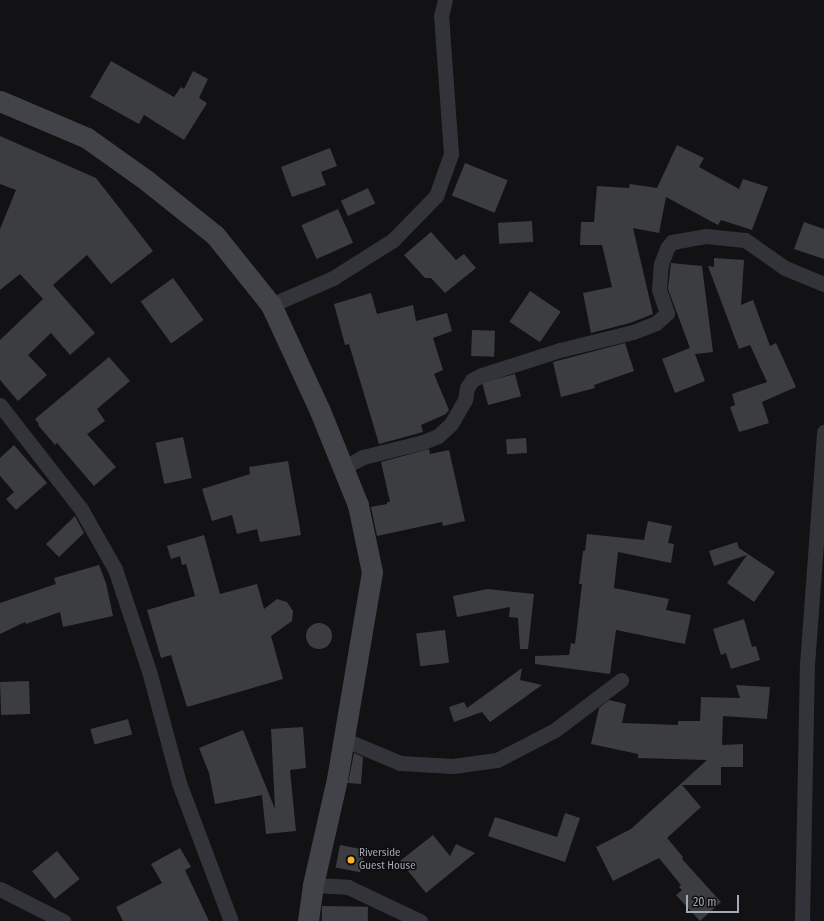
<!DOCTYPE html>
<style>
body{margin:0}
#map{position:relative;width:824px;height:921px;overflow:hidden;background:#121214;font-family:"Fira Sans Condensed",sans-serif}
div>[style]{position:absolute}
.building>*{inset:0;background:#3c3d41;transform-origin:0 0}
.round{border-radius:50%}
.street>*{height:15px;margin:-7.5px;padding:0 7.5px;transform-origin:7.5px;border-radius:7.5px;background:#333439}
.secondary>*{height:21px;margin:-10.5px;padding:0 10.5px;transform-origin:10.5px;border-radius:10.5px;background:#414349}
.dots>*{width:11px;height:11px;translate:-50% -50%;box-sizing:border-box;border:2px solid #0d0d0f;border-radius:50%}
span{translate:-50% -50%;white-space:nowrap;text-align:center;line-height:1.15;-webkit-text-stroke:3px #0d0d0f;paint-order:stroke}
.poi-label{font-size:11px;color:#a3a8b5}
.left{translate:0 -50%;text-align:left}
.scale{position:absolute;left:686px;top:895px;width:53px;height:18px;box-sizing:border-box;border:2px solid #a3a8b5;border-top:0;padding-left:5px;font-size:12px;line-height:14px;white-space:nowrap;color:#a3a8b5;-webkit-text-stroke:3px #0d0d0f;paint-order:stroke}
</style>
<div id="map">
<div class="building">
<i style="clip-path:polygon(111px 61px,174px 97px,181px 87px,184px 89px,193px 71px,208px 79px,199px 98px,207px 103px,184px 140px,144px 115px,139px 124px,90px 97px)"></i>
<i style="clip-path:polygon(0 136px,96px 178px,153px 251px,111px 284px,87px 255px,53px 285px,95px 333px,70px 355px,51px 333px,28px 355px,47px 375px,18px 401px,0 380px,0 340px,43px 299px,20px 274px,0 290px,0 229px,16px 190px,0 184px)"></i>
<i style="clip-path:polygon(677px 145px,704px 158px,699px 167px,739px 189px,743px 179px,768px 187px,752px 230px,721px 220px,718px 225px,666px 197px,659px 233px,633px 228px,653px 314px,630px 323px,591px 333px,583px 293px,612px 287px,602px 245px,580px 245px,581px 222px,594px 222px,597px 186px,629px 188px,630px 184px,657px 188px)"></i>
<i style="clip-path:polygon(330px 148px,337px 166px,321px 172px,326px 185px,292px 197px,281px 167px)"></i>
<i style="left:465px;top:163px;width:46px;height:35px;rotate:22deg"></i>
<i style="left:368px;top:188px;width:17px;height:30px;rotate:65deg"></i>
<i style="left:338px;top:209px;width:37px;height:40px;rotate:66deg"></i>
<i style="left:532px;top:221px;width:21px;height:34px;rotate:87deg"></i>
<i style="clip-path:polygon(804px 222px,824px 229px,824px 259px,794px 249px)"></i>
<i style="clip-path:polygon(431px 232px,456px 260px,464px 254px,476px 268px,445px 293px,431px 278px,425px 278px,404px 255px)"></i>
<i style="clip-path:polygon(714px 258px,744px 260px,741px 305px,753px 300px,770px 346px,776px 343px,796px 387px,762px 402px,769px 423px,739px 432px,730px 407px,735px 405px,732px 394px,767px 382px,750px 345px,739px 349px,708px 266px,714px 267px)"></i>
<i style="clip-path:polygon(671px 263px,702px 266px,713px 352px,695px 354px,705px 381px,675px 393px,662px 359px,690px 348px,668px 289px)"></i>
<i style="left:173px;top:278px;width:52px;height:40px;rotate:54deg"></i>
<i style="left:530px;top:291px;width:37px;height:37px;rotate:34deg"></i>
<i style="clip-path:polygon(371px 293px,377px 314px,413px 305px,416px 321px,447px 313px,452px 331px,433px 338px,443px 370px,434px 374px,449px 410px,446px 414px,421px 425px,423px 432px,379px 444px,349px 344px,345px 345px,334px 304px)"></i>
<i style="left:472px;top:330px;width:23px;height:26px;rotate:2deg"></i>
<i style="clip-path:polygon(625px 343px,634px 371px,594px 385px,595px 388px,561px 397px,553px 362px)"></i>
<i style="clip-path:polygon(109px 357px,130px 381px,97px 409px,105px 421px,87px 434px,116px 467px,94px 486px,57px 443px,55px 445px,38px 425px,39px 424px,35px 419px)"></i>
<i style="left:515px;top:374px;width:23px;height:34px;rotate:75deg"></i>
<i style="left:183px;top:437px;width:42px;height:28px;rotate:78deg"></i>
<i style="left:526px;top:438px;width:15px;height:20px;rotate:86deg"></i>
<i style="clip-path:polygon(14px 445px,47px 483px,16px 510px,6px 499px,14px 492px,0 476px,0 458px)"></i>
<i style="clip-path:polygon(429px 449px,430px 454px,449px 450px,465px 521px,443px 526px,442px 522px,377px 536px,371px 507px,387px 504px,387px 502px,390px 502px,381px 462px)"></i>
<i style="clip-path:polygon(288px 461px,301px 535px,260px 542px,257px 529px,237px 534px,232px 515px,212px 521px,202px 489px,250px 474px,249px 467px)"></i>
<i style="clip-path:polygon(75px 516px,84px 533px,59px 557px,46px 544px)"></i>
<i style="clip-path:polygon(648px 521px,672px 526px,668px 543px,674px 544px,671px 563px,618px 552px,614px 588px,669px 599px,666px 610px,691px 615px,685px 644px,616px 630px,610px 674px,535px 664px,535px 656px,569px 655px,571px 643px,575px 644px,582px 584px,579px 584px,583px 551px,585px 551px,587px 534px,644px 540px)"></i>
<i style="clip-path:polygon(204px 535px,220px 594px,257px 584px,264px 609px,277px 599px,287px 602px,293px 611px,292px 621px,271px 636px,283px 679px,187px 707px,171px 655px,161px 658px,147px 610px,195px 596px,186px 564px,182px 565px,180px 556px,171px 559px,167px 546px)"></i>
<i style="clip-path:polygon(737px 542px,739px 548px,775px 572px,754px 602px,727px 583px,747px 555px,714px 566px,709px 551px)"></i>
<i style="clip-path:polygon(99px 565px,106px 583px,113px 616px,63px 627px,60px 612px,26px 624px,25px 622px,0 634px,0 603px,56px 584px,54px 578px)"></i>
<i style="clip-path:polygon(488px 589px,534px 594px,528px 649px,520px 649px,518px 618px,509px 617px,510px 607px,457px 617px,453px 596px)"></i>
<i style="clip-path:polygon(744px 619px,752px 647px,756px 646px,760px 660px,731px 669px,726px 653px,721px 655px,713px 629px)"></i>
<i class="round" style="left:306px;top:623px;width:26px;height:26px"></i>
<i style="left:445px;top:630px;width:33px;height:29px;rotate:83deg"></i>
<i style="clip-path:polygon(522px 668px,520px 680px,542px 685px,490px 722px,482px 712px,454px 722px,449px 707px,464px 702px,467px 708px)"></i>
<i style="left:29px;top:681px;width:33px;height:29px;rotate:88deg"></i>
<i style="clip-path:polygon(736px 685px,770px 687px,767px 719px,723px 716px,722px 745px,743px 744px,743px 767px,721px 767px,721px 785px,682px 785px,701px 807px,667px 838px,683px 857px,682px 859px,721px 902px,700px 921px,676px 895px,682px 890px,679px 887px,681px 885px,659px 858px,613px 881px,596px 847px,631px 829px,707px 760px,638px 758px,638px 754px,591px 744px,599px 708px,609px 700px,626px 704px,622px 723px,678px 725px,678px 721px,700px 721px,701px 697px,740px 698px)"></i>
<i style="left:128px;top:719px;width:16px;height:39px;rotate:75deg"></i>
<i style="clip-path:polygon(303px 727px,306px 768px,290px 770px,296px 831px,266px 834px,262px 795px,215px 804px,209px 773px,199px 748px,243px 730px,275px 809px,271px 729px)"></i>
<i style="clip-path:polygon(354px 753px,363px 757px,361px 784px,348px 783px)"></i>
<i style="clip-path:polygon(565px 813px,580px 818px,565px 862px,488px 836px,495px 817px,557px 837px)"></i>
<i style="clip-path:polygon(433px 835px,450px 856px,456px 844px,475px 853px,426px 893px,400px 861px)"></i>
<i style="left:340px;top:845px;width:25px;height:23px;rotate:11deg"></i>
<i style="clip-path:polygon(180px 848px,191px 867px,185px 870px,209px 921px,123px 921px,116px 907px,162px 883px,151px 864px)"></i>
<i style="left:57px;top:851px;width:36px;height:32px;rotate:51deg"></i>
<i style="left:322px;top:906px;width:46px;height:15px;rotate:1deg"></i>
</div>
<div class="street">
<i style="left:271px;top:305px;width:68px;rotate:-23.5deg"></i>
<i style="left:333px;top:278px;width:71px;rotate:-32.3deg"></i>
<i style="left:393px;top:240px;width:62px;rotate:-45.7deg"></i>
<i style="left:436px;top:196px;width:45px;rotate:-70.3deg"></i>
<i style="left:451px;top:154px;width:138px;rotate:-94.1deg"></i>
<i style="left:441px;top:16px;width:16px;rotate:-76deg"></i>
<i style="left:0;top:405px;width:132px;rotate:52.1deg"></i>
<i style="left:81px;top:509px;width:69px;rotate:60.5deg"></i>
<i style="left:115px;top:569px;width:108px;rotate:71.6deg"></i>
<i style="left:149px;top:671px;width:116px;rotate:75deg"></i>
<i style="left:179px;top:783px;width:147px;rotate:69.4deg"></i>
<i style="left:343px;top:468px;width:23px;rotate:-29deg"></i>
<i style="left:363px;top:457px;width:62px;rotate:-14deg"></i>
<i style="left:423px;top:442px;width:16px;rotate:-22deg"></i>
<i style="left:438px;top:436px;width:18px;rotate:-43deg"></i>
<i style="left:451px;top:424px;width:28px;rotate:-60deg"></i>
<i style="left:465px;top:400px;width:12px;rotate:-81deg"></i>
<i style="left:467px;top:388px;width:9px;rotate:-58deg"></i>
<i style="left:472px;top:380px;width:11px;rotate:-27deg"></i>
<i style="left:482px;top:375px;width:82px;rotate:-17.8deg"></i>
<i style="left:560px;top:350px;width:75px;rotate:-13.9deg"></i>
<i style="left:633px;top:332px;width:25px;rotate:-21deg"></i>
<i style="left:656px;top:323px;width:15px;rotate:-42deg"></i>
<i style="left:667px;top:313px;width:24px;rotate:-109deg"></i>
<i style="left:659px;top:290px;width:26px;rotate:-86deg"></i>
<i style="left:661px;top:264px;width:17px;rotate:-69deg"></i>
<i style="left:667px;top:248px;width:8px;rotate:-50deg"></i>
<i style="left:672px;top:242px;width:35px;rotate:-10deg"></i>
<i style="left:706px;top:236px;width:39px;rotate:6deg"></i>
<i style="left:745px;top:240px;width:49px;rotate:35deg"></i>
<i style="left:785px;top:268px;width:42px;rotate:22.3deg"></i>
<i style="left:343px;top:739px;width:62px;rotate:22.8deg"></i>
<i style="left:400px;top:763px;width:53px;rotate:3.2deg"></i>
<i style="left:453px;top:766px;width:44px;rotate:-7.8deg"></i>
<i style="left:497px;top:760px;width:65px;rotate:-27.3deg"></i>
<i style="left:555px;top:730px;width:83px;rotate:-37.1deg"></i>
<i style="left:313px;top:885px;width:35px;rotate:3deg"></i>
<i style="left:348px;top:887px;width:80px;rotate:25.3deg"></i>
<i style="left:0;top:889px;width:71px;rotate:26.9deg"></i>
<i style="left:802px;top:921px;width:256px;rotate:-88.9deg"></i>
<i style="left:807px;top:665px;width:234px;rotate:-85.8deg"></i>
</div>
<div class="secondary">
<i style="left:0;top:101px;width:95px;rotate:23deg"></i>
<i style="left:87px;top:138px;width:72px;rotate:35.4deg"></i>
<i style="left:146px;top:180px;width:88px;rotate:38.6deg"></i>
<i style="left:215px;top:235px;width:90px;rotate:51.3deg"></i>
<i style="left:271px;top:305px;width:117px;rotate:65.2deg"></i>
<i style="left:320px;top:411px;width:101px;rotate:68deg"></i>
<i style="left:358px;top:505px;width:68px;rotate:78.2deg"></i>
<i style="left:372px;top:572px;width:210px;rotate:99.6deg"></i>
<i style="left:337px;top:779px;width:109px;rotate:102.8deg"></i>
<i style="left:313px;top:885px;width:36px;rotate:98deg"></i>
</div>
<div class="dots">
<i style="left:351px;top:860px;background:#f8b426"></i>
</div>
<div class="poi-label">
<span class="left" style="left:359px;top:860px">Riverside<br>Guest House</span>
</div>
<div class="scale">20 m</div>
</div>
